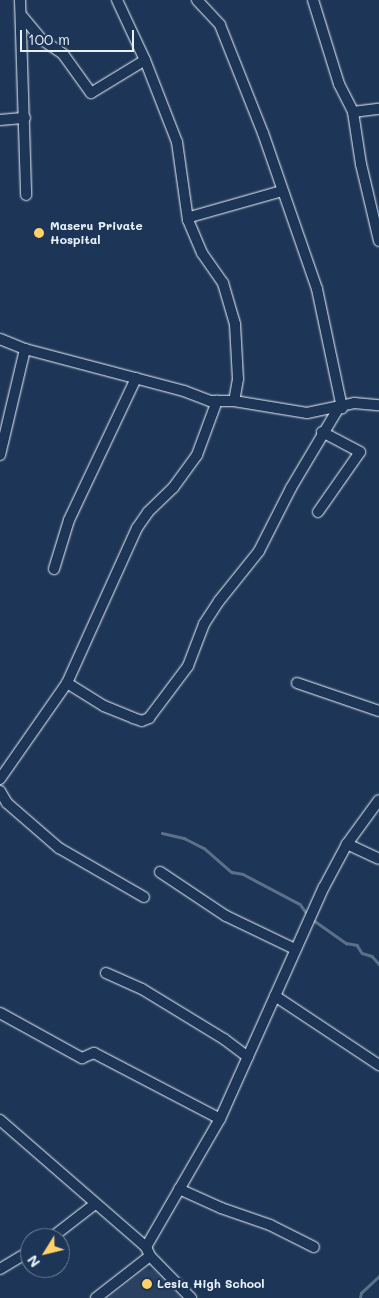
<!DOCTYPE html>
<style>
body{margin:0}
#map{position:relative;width:379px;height:1298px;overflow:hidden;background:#1d3557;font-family:Mali,sans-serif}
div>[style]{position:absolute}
.built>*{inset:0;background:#2a4162}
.stream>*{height:2.5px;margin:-1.25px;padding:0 1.25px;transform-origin:1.25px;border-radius:1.25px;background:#5d7089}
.roads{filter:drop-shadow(0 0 1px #e8f1f8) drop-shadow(0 0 1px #e8f1f8)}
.minor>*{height:10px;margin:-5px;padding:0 5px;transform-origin:5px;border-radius:5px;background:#1d3557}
.dots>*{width:14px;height:14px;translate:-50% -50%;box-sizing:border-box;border:2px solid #1d3557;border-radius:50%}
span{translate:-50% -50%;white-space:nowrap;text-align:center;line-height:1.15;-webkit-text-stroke:4.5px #1d3557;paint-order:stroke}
.poi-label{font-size:12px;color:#e8f1f8;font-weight:700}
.left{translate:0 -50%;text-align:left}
.north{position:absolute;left:20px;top:1228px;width:50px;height:50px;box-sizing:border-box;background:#1d3557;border:1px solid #6e8097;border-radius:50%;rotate:234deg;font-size:14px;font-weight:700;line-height:20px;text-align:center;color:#e8f1f8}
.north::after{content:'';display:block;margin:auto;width:18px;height:22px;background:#ffd166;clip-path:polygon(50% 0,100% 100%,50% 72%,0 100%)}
.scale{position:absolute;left:20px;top:30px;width:114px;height:22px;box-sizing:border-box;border:2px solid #e8f1f8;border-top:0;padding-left:6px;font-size:15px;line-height:18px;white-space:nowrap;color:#e8f1f8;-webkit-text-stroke:4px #1d3557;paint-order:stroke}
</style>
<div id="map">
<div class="built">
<i style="clip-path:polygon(146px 1269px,154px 1270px,181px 1298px,108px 1298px)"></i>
</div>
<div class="stream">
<i style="left:162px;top:833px;width:23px;rotate:13deg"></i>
<i style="left:184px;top:838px;width:22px;rotate:27deg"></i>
<i style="left:204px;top:848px;width:37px;rotate:41deg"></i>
<i style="left:232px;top:872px;width:11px;rotate:10deg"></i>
<i style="left:243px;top:874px;width:64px;rotate:27.8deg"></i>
<i style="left:300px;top:904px;width:14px;rotate:54deg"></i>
<i style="left:312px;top:919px;width:42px;rotate:35.2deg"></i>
<i style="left:346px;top:943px;width:11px;rotate:10deg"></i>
<i style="left:357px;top:945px;width:9px;rotate:58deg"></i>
<i style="left:362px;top:953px;width:10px;rotate:17deg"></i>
<i style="left:372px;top:956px;width:11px;rotate:49deg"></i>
<i style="left:360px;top:1298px;width:5px;rotate:-79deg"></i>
<i style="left:361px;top:1293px;width:25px;rotate:-43deg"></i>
</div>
<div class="roads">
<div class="minor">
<i style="left:20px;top:0;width:195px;rotate:88.2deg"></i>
<i style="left:117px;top:0;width:66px;rotate:65deg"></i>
<i style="left:145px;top:60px;width:88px;rotate:68.7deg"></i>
<i style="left:177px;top:142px;width:79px;rotate:82deg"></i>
<i style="left:188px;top:220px;width:36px;rotate:67deg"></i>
<i style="left:202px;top:253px;width:37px;rotate:55deg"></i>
<i style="left:223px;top:283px;width:43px;rotate:73.7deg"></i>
<i style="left:235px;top:324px;width:55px;rotate:86.9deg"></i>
<i style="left:238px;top:379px;width:22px;rotate:100deg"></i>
<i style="left:197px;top:0;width:34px;rotate:47deg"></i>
<i style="left:220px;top:25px;width:116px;rotate:68.3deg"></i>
<i style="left:263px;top:133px;width:165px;rotate:70.9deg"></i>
<i style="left:317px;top:289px;width:122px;rotate:78.1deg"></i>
<i style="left:313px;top:0;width:88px;rotate:72.8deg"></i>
<i style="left:339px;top:84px;width:31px;rotate:63deg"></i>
<i style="left:353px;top:112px;width:53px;rotate:81.3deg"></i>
<i style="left:361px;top:164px;width:79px;rotate:76.8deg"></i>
<i style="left:22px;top:16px;width:30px;rotate:50deg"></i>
<i style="left:41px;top:39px;width:27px;rotate:34deg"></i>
<i style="left:63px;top:54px;width:48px;rotate:54.3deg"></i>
<i style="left:91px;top:93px;width:63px;rotate:-31.4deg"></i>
<i style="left:353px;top:112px;width:26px;rotate:-7deg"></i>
<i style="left:0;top:120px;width:25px;rotate:-5deg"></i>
<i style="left:190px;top:217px;width:96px;rotate:-15.8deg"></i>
<i style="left:0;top:339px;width:27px;rotate:22deg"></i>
<i style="left:0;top:455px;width:109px;rotate:-76.7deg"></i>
<i style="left:25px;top:349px;width:164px;rotate:14.8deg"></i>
<i style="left:184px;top:391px;width:28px;rotate:21deg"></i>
<i style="left:210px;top:401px;width:24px"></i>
<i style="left:234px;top:401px;width:74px;rotate:9.3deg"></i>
<i style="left:307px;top:413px;width:48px;rotate:-12deg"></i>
<i style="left:354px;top:403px;width:25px;rotate:5deg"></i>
<i style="left:318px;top:512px;width:73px;rotate:-55deg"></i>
<i style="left:360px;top:452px;width:43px;rotate:-152.2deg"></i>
<i style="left:54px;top:569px;width:51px;rotate:-73deg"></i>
<i style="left:69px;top:520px;width:157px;rotate:-64.7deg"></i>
<i style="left:67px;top:683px;width:170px;rotate:-65.7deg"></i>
<i style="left:137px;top:528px;width:19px;rotate:-55deg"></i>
<i style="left:148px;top:512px;width:35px;rotate:-44deg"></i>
<i style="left:173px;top:488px;width:41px;rotate:-54deg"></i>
<i style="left:197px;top:455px;width:58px;rotate:-69.7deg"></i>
<i style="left:297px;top:683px;width:87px;rotate:18.9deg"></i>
<i style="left:0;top:779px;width:117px;rotate:-55.1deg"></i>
<i style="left:67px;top:683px;width:44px;rotate:31.9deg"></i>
<i style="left:104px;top:706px;width:31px;rotate:22deg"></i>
<i style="left:133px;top:718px;width:9px;rotate:18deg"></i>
<i style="left:142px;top:721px;width:8px;rotate:-23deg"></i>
<i style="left:149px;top:718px;width:65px;rotate:-53.1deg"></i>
<i style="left:188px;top:666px;width:45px;rotate:-69.1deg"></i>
<i style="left:204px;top:624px;width:27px;rotate:-57deg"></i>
<i style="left:219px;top:601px;width:64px;rotate:-51.3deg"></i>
<i style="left:259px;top:551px;width:71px;rotate:-63.1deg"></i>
<i style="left:291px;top:488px;width:92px;rotate:-59.3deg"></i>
<i style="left:0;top:791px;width:14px;rotate:60deg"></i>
<i style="left:7px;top:803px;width:69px;rotate:40.9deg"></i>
<i style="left:59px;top:848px;width:98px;rotate:30deg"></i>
<i style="left:347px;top:844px;width:35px;rotate:25deg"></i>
<i style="left:160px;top:872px;width:79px;rotate:33.7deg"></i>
<i style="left:226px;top:916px;width:76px;rotate:25.6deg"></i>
<i style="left:106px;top:973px;width:39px;rotate:24deg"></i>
<i style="left:142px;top:989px;width:96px;rotate:31.4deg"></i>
<i style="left:224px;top:1039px;width:30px;rotate:37deg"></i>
<i style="left:275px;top:996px;width:125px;rotate:33.6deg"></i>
<i style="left:0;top:1013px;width:94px;rotate:28.8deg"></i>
<i style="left:82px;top:1058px;width:13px;rotate:-23deg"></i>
<i style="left:94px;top:1053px;width:142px;rotate:27.6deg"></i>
<i style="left:0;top:1120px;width:194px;rotate:41deg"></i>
<i style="left:146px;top:1247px;width:10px;rotate:66deg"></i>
<i style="left:150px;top:1256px;width:59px;rotate:45.7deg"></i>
<i style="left:179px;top:1189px;width:46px;rotate:24.3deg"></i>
<i style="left:221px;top:1208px;width:52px;rotate:19.1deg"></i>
<i style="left:270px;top:1225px;width:49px;rotate:26.6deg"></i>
<i style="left:51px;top:1238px;width:56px;rotate:-37.7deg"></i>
<i style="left:146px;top:1247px;width:148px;rotate:-60deg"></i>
<i style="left:220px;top:1119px;width:254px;rotate:-65.9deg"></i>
<i style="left:324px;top:887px;width:49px;rotate:-61.9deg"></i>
<i style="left:347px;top:844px;width:54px;rotate:-54deg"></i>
<i style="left:0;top:1269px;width:35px;rotate:-31deg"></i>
<i style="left:96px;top:1298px;width:68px;rotate:-37.9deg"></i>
</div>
</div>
<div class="dots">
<i style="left:39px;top:233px;background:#ffd166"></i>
<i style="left:147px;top:1284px;background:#ffd166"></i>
</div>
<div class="poi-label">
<span class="left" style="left:50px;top:233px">Maseru Private<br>Hospital</span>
<span class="left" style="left:157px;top:1284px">Lesia High School</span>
</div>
<div class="north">N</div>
<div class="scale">100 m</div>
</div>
